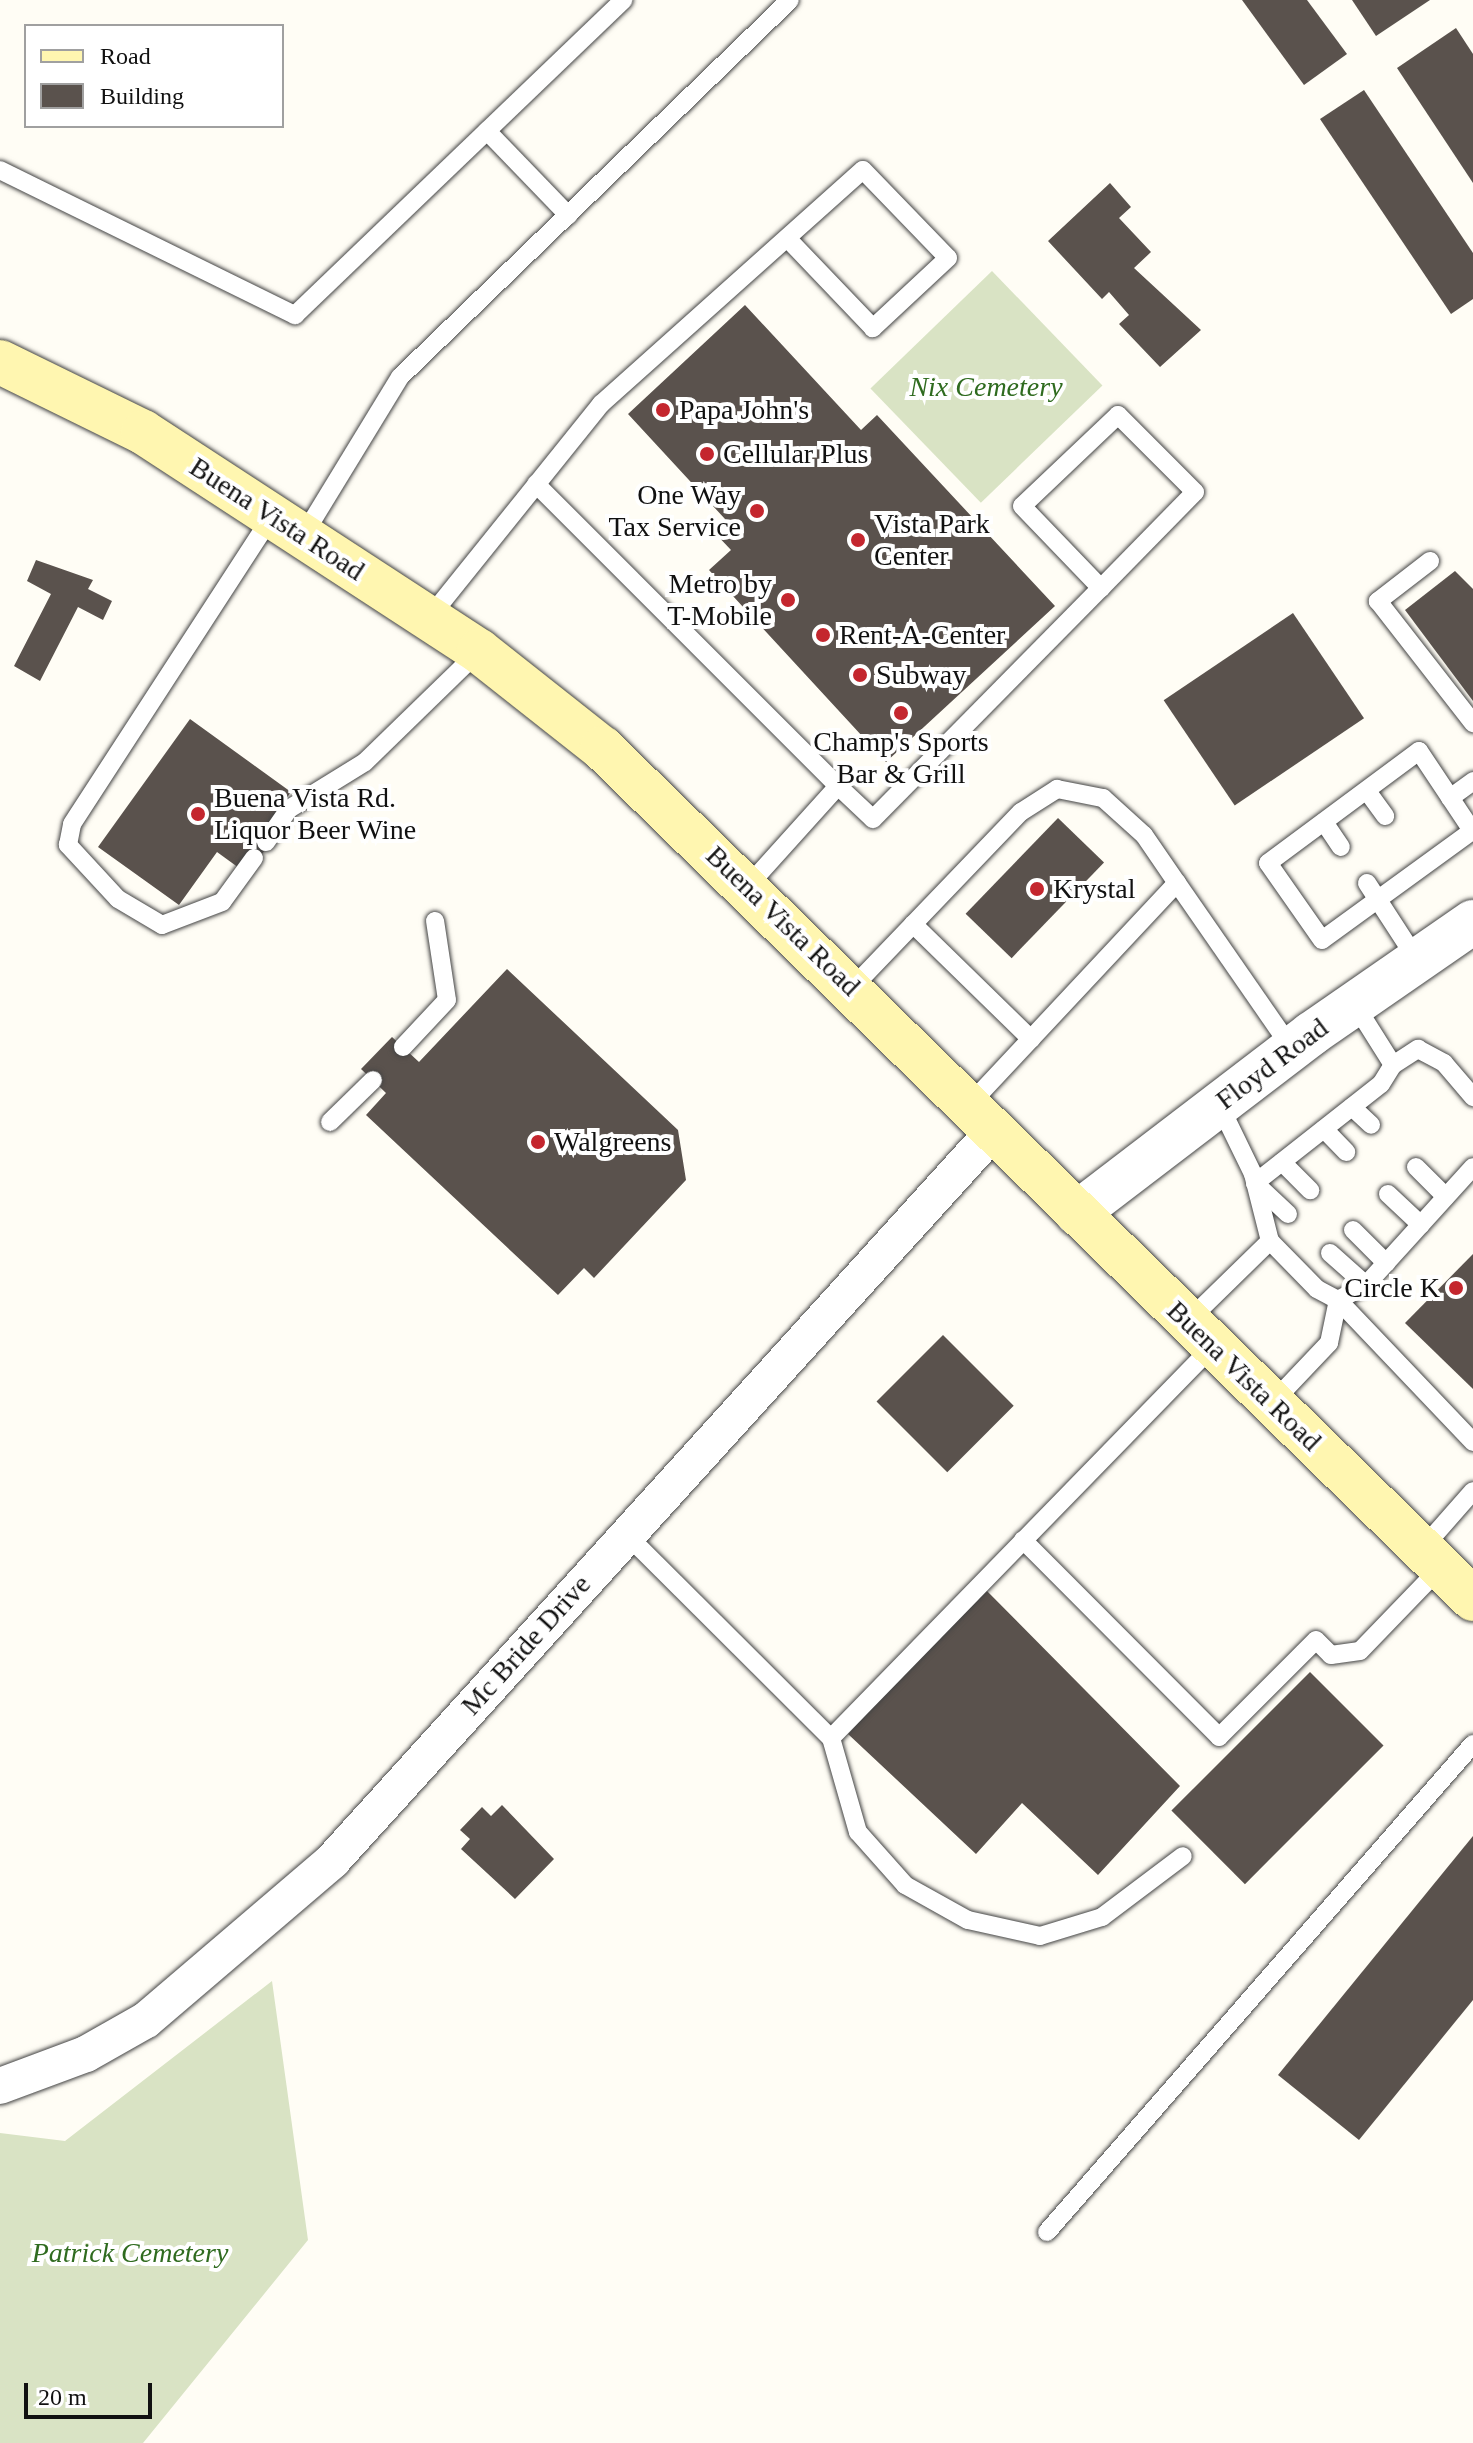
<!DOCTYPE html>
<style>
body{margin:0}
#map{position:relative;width:1473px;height:2443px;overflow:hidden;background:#fffdf5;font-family:"Times New Roman",serif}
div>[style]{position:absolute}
.cemetery>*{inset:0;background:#d9e3c4;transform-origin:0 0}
.building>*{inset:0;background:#5a524d;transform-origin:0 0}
.roads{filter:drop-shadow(0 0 2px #444) drop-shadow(0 0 2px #444)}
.service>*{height:18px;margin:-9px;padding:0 9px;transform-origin:9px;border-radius:9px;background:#fff}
.minor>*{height:36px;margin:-18px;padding:0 18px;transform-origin:18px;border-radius:18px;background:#fff}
.tertiary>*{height:44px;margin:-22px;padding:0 22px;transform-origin:22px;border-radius:22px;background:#fff}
.secondary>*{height:44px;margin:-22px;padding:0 22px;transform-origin:22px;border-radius:22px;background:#fff6b0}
.dots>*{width:22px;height:22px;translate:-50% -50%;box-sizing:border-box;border:4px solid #fff;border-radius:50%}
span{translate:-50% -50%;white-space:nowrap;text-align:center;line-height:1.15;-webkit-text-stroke:8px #fff;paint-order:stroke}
.park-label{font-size:28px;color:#2f6b1f;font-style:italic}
.poi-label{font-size:28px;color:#111}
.left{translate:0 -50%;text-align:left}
.right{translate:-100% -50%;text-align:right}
.street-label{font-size:28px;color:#111}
.legend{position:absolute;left:24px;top:24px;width:260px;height:104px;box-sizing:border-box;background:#fff;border:2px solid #a0a0a0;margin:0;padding:10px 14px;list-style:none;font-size:24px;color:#111}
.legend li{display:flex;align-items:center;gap:16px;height:40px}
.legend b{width:40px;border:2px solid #a0a0a0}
.scale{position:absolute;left:24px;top:2383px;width:128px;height:36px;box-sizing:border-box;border:4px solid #111;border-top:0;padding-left:10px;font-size:24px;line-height:28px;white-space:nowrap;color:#111;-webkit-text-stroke:6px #fff;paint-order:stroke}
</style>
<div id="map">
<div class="cemetery">
<i style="left:992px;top:271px;width:159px;height:169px;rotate:46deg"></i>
<i style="clip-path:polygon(272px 1981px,308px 2240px,143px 2443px,0 2443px,0 2133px,65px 2141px)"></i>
</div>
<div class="building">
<i style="clip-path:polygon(1242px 0,1307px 0,1347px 54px,1304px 85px)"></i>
<i style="clip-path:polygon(1352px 0,1430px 0,1376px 36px)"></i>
<i style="clip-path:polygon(1456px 28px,1473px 54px,1473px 183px,1397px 68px)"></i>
<i style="clip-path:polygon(1364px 90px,1473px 253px,1473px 299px,1451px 314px,1320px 119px)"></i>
<i style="clip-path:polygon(1110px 183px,1131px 207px,1119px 218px,1151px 252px,1134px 268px,1201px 330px,1160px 367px,1119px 324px,1129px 315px,1109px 292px,1102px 299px,1048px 241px)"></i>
<i style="clip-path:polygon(745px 305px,861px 430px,877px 415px,1055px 606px,886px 762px,709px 570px,731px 550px,713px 531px,725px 519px,628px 414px)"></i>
<i style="clip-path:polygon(36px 560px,93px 580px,88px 589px,112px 601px,103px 620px,78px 607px,40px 681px,14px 666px,51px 594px,27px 581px)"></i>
<i style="clip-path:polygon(1455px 571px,1473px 589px,1473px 701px,1405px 610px)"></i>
<i style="left:1293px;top:613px;width:127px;height:156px;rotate:56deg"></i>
<i style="clip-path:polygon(190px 719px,291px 792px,259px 837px,269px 844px,257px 861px,239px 868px,217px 852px,179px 905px,98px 847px)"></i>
<i style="left:1058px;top:818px;width:64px;height:133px;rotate:44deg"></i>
<i style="clip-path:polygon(507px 969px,678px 1130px,686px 1180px,594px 1278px,584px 1268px,558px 1295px,366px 1115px,386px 1093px,361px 1069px,392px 1037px,419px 1062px)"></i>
<i style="clip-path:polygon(1473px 1254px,1473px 1389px,1405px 1323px)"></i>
<i style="left:943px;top:1335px;width:100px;height:94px;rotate:45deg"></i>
<i style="clip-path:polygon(984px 1588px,1180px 1786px,1098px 1875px,1022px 1803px,976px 1854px,848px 1734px)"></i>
<i style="left:1310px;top:1672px;width:104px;height:196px;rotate:45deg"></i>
<i style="clip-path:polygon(502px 1805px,554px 1859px,515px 1899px,461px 1849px,470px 1839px,460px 1830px,482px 1807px,491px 1816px)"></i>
<i style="clip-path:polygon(1473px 1836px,1473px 2000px,1359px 2140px,1278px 2075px)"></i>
</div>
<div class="roads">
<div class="service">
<i style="left:487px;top:131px;width:117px;rotate:46deg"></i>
<i style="left:0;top:170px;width:329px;rotate:26.2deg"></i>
<i style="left:295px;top:315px;width:455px;rotate:-43.8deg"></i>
<i style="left:536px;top:484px;width:427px;rotate:45deg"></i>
<i style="left:303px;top:536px;width:186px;rotate:-58.6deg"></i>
<i style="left:400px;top:377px;width:542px;rotate:-44.03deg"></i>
<i style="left:1430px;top:561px;width:66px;rotate:142.4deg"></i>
<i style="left:1378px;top:601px;width:155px;rotate:52.1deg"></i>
<i style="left:429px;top:618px;width:275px;rotate:-51.2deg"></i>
<i style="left:601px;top:404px;width:351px;rotate:-41.8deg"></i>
<i style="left:863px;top:170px;width:122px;rotate:46deg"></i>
<i style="left:948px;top:258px;width:103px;rotate:137deg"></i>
<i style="left:873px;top:328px;width:124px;rotate:-133.7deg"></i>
<i style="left:1367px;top:791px;width:31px;rotate:54deg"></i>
<i style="left:1450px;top:798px;width:29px;rotate:-36deg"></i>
<i style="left:1324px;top:822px;width:30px;rotate:56deg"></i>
<i style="left:1472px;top:831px;width:185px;rotate:144deg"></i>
<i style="left:1322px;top:940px;width:94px;rotate:-125deg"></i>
<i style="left:1268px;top:863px;width:188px;rotate:-36.6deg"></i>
<i style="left:1419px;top:751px;width:97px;rotate:56.3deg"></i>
<i style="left:266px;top:842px;width:40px;rotate:-55.1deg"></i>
<i style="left:289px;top:809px;width:89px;rotate:-31.7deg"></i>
<i style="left:365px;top:762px;width:159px;rotate:-44.2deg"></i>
<i style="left:254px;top:858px;width:54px;rotate:126deg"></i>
<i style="left:222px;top:902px;width:64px;rotate:159deg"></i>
<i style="left:162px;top:925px;width:51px;rotate:-149.4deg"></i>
<i style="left:118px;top:899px;width:74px;rotate:-132.8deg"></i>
<i style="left:68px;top:845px;width:21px;rotate:-79deg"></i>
<i style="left:72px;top:824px;width:367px;rotate:-57deg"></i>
<i style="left:1367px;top:883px;width:92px;rotate:57deg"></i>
<i style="left:747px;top:887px;width:136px;rotate:-48deg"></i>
<i style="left:838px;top:786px;width:48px;rotate:43.3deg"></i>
<i style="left:873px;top:819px;width:325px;rotate:-45.4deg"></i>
<i style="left:1101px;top:588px;width:134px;rotate:-45.6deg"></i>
<i style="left:1195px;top:492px;width:109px;rotate:-135deg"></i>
<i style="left:1118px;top:415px;width:132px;rotate:136.5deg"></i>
<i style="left:1022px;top:506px;width:114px;rotate:46.1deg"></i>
<i style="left:913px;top:924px;width:165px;rotate:44.3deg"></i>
<i style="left:852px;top:988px;width:244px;rotate:-46.2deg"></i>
<i style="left:1021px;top:812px;width:43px;rotate:-32.6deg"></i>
<i style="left:1057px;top:789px;width:47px;rotate:11.1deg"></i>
<i style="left:1103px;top:798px;width:55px;rotate:42.1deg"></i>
<i style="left:1144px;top:835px;width:58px;rotate:55.5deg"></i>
<i style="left:403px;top:1047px;width:64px;rotate:-46.9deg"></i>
<i style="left:447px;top:1000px;width:80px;rotate:-98.6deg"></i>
<i style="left:1393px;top:1065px;width:30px;rotate:-33deg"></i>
<i style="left:1418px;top:1049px;width:30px;rotate:28deg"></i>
<i style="left:1444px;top:1063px;width:45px;rotate:49.5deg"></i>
<i style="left:970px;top:1104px;width:303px;rotate:-46.9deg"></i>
<i style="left:1177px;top:883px;width:202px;rotate:55.3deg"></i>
<i style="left:1219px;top:1104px;width:78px;rotate:64.1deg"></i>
<i style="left:1253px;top:1174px;width:69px;rotate:75.8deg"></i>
<i style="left:1270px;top:1241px;width:67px;rotate:45.6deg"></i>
<i style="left:1317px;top:1289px;width:24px;rotate:28deg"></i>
<i style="left:1338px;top:1300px;width:32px;rotate:-28deg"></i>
<i style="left:1366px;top:1285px;width:159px;rotate:-47.8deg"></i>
<i style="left:1352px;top:1107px;width:26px;rotate:43deg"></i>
<i style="left:330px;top:1122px;width:60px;rotate:-44.3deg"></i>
<i style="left:1324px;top:1129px;width:32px;rotate:46deg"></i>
<i style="left:1282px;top:1162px;width:40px;rotate:45deg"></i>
<i style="left:1416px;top:1167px;width:42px;rotate:45deg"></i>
<i style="left:1388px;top:1194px;width:45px;rotate:43.2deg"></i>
<i style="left:1288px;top:1214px;width:45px;rotate:-136.8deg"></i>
<i style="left:1255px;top:1183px;width:160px;rotate:-38.2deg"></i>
<i style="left:1381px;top:1084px;width:22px;rotate:-58deg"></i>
<i style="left:1393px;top:1065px;width:73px;rotate:-122.2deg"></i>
<i style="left:1353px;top:1230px;width:47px;rotate:45deg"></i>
<i style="left:1330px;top:1253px;width:48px;rotate:41.6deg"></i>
<i style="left:1338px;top:1300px;width:196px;rotate:46.4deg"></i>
<i style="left:1188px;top:1321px;width:115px;rotate:-44.3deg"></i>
<i style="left:1272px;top:1403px;width:83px;rotate:-46.5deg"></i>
<i style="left:1329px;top:1343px;width:44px;rotate:-78.2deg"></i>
<i style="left:626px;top:1534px;width:289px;rotate:44.9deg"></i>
<i style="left:831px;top:1738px;width:547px;rotate:-45.74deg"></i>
<i style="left:1023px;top:1540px;width:278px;rotate:45.1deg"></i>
<i style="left:1219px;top:1737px;width:137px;rotate:-45deg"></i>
<i style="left:1316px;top:1640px;width:21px;rotate:45deg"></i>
<i style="left:1331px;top:1655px;width:29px;rotate:-8deg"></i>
<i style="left:1360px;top:1651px;width:117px;rotate:-46deg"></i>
<i style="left:1422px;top:1549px;width:77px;rotate:-48.7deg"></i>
<i style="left:831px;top:1738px;width:98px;rotate:74deg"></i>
<i style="left:858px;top:1832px;width:71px;rotate:48.4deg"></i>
<i style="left:905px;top:1885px;width:72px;rotate:29.1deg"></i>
<i style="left:968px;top:1920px;width:74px;rotate:12.5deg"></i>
<i style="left:1040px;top:1936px;width:65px;rotate:-17deg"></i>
<i style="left:1102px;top:1917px;width:101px;rotate:-37deg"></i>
<i style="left:1047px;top:2232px;width:648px;rotate:-48.88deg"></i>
</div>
<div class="minor">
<i style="left:0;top:2086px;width:92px;rotate:-20.4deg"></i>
<i style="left:86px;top:2054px;width:69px;rotate:-29.5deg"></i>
<i style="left:146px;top:2020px;width:245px;rotate:-40.5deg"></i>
<i style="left:332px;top:1861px;width:985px;rotate:-47.8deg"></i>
</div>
<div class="tertiary">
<i style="left:1077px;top:1213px;width:295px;rotate:-37.4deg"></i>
<i style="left:1311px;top:1034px;width:197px;rotate:-34.7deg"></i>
</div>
<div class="secondary">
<i style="left:0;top:362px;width:159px;rotate:26.1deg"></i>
<i style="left:143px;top:432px;width:401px;rotate:33.1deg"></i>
<i style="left:479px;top:651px;width:157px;rotate:38.3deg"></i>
<i style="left:602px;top:748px;width:1218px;rotate:44.33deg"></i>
</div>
</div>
<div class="dots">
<i style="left:663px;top:410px;background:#c4262e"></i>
<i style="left:707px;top:454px;background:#c4262e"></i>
<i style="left:757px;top:511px;background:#c4262e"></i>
<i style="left:858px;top:540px;background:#c4262e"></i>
<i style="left:788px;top:600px;background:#c4262e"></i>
<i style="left:823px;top:635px;background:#c4262e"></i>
<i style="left:860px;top:675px;background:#c4262e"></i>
<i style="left:901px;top:713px;background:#c4262e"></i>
<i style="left:198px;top:814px;background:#c4262e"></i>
<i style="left:1037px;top:889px;background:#c4262e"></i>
<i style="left:538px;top:1142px;background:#c4262e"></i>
<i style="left:1456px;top:1288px;background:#c4262e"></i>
</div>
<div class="park-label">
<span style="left:986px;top:387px">Nix Cemetery</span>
<span style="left:130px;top:2253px">Patrick Cemetery</span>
</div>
<div class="poi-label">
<span class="left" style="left:679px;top:410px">Papa John's</span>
<span class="left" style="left:723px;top:454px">Cellular Plus</span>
<span class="right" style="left:741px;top:511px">One Way<br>Tax Service</span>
<span class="left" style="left:874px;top:540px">Vista Park<br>Center</span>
<span class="right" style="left:772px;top:600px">Metro by<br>T-Mobile</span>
<span class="left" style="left:839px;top:635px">Rent-A-Center</span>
<span class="left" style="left:876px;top:675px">Subway</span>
<span style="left:901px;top:758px">Champ's Sports<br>Bar &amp; Grill</span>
<span class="left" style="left:214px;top:814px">Buena Vista Rd.<br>Liquor Beer Wine</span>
<span class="left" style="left:1053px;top:889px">Krystal</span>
<span class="left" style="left:554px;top:1142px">Walgreens</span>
<span class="right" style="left:1440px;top:1288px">Circle K</span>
</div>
<div class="street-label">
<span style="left:277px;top:519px;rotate:33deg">Buena Vista Road</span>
<span style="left:783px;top:921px;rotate:44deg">Buena Vista Road</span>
<span style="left:1272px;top:1064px;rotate:-37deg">Floyd Road</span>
<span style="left:1244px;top:1376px;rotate:44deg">Buena Vista Road</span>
<span style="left:526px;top:1645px;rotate:-48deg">Mc Bride Drive</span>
</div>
<ul class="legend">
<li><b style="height:10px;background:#fff6b0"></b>Road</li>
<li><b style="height:22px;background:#5a524d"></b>Building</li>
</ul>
<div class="scale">20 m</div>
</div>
